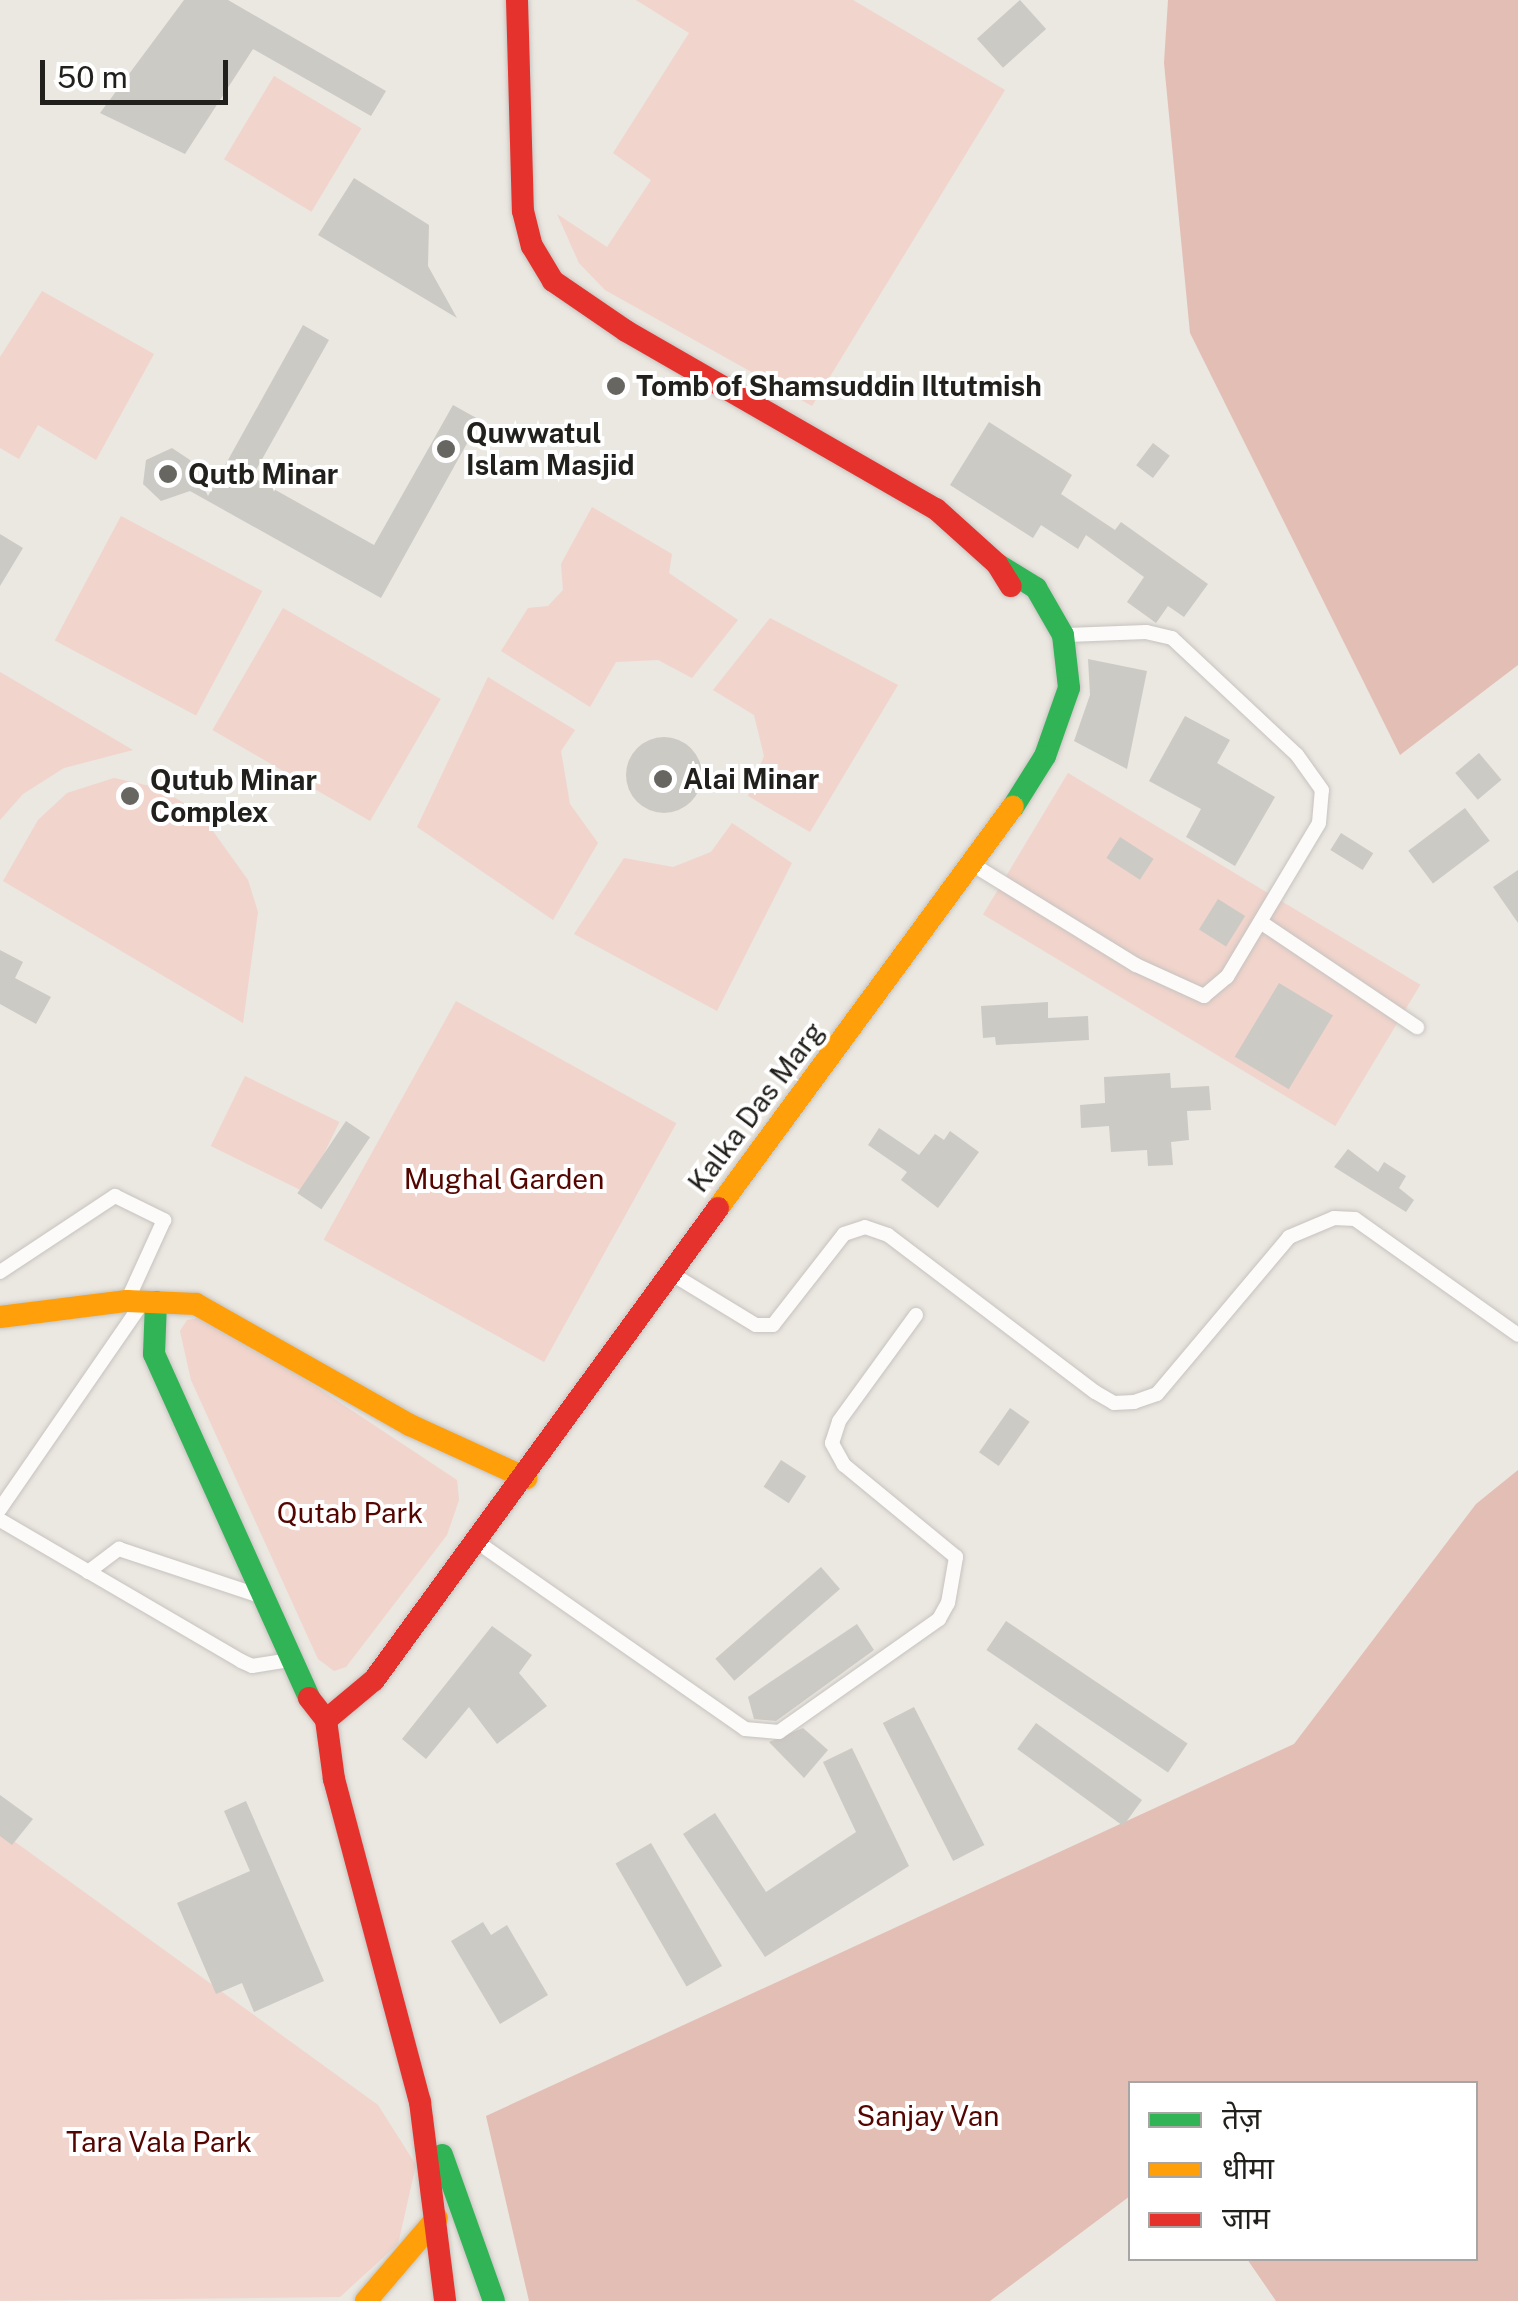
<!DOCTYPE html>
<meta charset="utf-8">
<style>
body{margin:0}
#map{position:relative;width:1518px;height:2301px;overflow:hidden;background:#ebe7e1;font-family:"Public Sans","Noto Sans Devanagari",sans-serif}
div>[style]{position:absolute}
.green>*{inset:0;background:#f1d4cc;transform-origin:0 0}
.forest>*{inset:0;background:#e3beb4}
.building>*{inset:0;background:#cccac5;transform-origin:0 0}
.round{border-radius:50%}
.roads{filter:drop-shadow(0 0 2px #c6c3bf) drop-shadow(0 0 2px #c6c3bf)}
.lane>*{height:14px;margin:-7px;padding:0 7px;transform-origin:7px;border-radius:7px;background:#fcfbfa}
.fast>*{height:22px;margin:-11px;padding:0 11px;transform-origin:11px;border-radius:11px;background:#30b455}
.slow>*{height:22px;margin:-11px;padding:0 11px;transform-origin:11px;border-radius:11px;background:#ff9f0a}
.jam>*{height:22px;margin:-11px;padding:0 11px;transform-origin:11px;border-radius:11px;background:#e5322d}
.dots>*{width:28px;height:28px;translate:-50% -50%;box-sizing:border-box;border:5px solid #fff;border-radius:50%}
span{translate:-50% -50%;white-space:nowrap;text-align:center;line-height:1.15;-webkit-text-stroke:8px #fff;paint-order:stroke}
.poi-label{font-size:28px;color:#22201c;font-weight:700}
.left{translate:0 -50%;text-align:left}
.street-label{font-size:28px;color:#22201c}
.park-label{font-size:28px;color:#540500}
.legend{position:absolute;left:1128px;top:2081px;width:350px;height:180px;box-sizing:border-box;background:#fff;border:2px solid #a7a6a4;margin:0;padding:12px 18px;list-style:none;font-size:30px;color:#22201c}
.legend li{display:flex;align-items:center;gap:20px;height:50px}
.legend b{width:50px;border:2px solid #a7a6a4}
.scale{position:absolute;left:40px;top:60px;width:188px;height:45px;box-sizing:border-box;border:5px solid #22201c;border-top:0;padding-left:12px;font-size:30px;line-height:35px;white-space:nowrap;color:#22201c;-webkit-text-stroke:8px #fff;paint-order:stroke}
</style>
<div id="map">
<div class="green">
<i style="clip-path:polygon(636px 0,853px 0,1005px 90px,812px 406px,605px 290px,579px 263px,557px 214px,607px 247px,651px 180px,613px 153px,689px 33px)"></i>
<i style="left:274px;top:76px;width:102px;height:97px;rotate:31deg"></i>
<i style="clip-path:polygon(42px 291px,154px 354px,96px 460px,38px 425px,19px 459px,0 448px,0 357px)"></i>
<i style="clip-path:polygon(592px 507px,672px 554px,669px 573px,738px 620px,692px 678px,658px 660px,616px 662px,590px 707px,501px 651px,528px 608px,548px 606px,563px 590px,561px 564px)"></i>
<i style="left:121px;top:516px;width:160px;height:141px;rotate:28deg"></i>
<i style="left:283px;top:608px;width:182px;height:141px;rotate:30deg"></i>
<i style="clip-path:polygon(770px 618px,898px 685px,810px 832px,748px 796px,764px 756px,754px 715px,713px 690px)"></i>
<i style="clip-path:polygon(0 672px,133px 750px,64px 768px,23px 794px,0 820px)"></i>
<i style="clip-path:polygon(488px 677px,575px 730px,561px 751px,570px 804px,598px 843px,553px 920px,417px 827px)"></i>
<i style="left:1068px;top:773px;width:411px;height:165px;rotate:31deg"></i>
<i style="clip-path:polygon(114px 778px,159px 788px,200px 813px,248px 880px,258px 912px,243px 1023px,3px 881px,38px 820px,67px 793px)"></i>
<i style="clip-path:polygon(732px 823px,792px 863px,717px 1011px,574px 934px,624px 858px,673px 867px,711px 852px)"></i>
<i style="left:456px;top:1001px;width:252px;height:273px;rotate:29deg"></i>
<i style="left:245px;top:1076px;width:105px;height:78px;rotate:26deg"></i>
<i style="clip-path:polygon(209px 1316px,457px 1480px,459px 1500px,447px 1535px,346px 1667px,334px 1671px,318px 1659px,191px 1380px,180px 1331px,187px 1320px)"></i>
<i style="clip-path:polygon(0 1831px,378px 2105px,416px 2165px,398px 2244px,340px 2297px,0 2301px)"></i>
</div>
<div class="forest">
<i style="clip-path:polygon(1168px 0,1518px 0,1518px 665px,1400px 755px,1190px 333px,1164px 63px)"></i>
<i style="clip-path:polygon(1518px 1470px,1518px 2301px,1276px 2301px,1247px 2259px,1476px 2258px,1476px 2084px,1130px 2084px,1130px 2196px,990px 2301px,529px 2301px,486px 2116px,1294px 1744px,1476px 1504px)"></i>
</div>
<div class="building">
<i style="clip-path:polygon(184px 0,228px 0,386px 91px,371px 116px,253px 49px,185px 154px,100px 113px)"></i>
<i style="left:1020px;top:0;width:39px;height:58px;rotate:48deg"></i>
<i style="clip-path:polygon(354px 178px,429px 225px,428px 266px,457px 318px,318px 235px)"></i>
<i style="clip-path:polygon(303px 325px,329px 340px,252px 477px,374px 545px,453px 405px,480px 420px,381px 598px,190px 491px,161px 501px,143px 484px,146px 460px,172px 448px,190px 460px,208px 496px)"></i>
<i style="clip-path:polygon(989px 422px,1072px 475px,1061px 494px,1115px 530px,1121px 522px,1208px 584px,1184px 617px,1168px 606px,1156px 623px,1127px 602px,1144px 577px,1086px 535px,1078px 549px,1041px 525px,1033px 538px,950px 485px)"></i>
<i style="left:1153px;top:443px;width:21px;height:28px;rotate:37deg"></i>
<i style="clip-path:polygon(0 534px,23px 548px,0 586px)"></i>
<i style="clip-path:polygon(1088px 659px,1147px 671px,1127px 769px,1074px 741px,1090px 695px)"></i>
<i style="clip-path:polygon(1185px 716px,1230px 740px,1217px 763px,1275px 797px,1235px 866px,1186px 837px,1201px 809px,1149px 781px)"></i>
<i class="round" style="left:626px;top:737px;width:76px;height:76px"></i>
<i style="left:1479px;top:753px;width:35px;height:31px;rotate:50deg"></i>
<i style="left:1465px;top:808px;width:41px;height:71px;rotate:53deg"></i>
<i style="left:1341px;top:833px;width:38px;height:20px;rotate:32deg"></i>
<i style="left:1120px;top:837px;width:40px;height:25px;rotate:33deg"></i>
<i style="clip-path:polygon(1518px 870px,1518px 923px,1493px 887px)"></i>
<i style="left:1218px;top:899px;width:32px;height:36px;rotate:32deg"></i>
<i style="clip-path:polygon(0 950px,23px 962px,15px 978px,51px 997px,36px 1024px,0 1004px)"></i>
<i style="left:1279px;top:983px;width:63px;height:86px;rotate:31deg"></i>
<i style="clip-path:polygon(1048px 1002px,1048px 1018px,1088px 1016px,1089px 1040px,996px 1045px,995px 1037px,983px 1038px,981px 1006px)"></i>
<i style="clip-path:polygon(1170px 1073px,1171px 1088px,1209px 1086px,1211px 1110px,1187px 1111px,1189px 1140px,1171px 1142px,1173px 1165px,1148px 1166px,1147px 1150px,1111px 1152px,1109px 1126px,1081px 1128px,1080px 1105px,1105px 1103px,1104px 1077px)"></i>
<i style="left:346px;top:1121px;width:29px;height:87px;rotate:34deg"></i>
<i style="clip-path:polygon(879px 1128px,919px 1155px,935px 1134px,944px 1140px,950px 1131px,979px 1152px,938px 1208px,901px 1180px,907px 1172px,868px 1145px)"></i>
<i style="clip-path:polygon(1348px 1149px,1378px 1172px,1384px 1162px,1406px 1176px,1399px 1188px,1414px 1200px,1406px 1212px,1334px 1167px)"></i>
<i style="left:1010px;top:1408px;width:24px;height:54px;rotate:35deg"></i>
<i style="left:781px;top:1460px;width:30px;height:32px;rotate:33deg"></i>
<i style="left:821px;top:1567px;width:29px;height:140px;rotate:49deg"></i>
<i style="left:1006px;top:1621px;width:219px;height:35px;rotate:34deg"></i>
<i style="clip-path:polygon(857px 1624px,874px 1650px,776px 1721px,754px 1719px,748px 1697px)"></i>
<i style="clip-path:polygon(492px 1626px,532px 1655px,519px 1673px,547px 1706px,497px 1744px,469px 1707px,426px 1759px,402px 1739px)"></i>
<i style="left:914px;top:1707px;width:155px;height:35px;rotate:63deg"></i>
<i style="left:1036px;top:1723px;width:131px;height:32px;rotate:36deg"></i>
<i style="clip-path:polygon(803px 1728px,828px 1750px,804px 1778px,769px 1742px)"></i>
<i style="clip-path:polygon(852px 1748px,909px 1866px,765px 1957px,683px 1834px,715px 1813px,766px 1892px,856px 1832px,823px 1762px)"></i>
<i style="clip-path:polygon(0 1795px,33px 1819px,12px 1845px,0 1836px)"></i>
<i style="clip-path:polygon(246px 1801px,324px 1981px,254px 2012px,242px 1983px,216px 1994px,177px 1903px,250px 1871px,224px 1811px)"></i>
<i style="left:651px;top:1843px;width:142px;height:41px;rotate:60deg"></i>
<i style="clip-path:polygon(483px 1922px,491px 1935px,507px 1925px,548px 1995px,500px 2024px,451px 1941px)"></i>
</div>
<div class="roads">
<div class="lane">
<i style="left:975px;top:866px;width:189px;rotate:31.6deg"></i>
<i style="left:1136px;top:965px;width:75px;rotate:24.5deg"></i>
<i style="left:1204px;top:996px;width:30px;rotate:-40deg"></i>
<i style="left:1227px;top:977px;width:179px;rotate:-59.1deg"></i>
<i style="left:1319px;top:823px;width:33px;rotate:-85deg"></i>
<i style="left:1322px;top:790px;width:43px;rotate:-125.5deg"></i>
<i style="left:1297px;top:755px;width:171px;rotate:-136.9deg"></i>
<i style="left:1172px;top:638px;width:27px;rotate:-167deg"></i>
<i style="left:1146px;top:632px;width:79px;rotate:177.8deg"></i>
<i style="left:1262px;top:923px;width:187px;rotate:33.9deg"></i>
<i style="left:0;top:1272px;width:138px;rotate:-33.5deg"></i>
<i style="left:115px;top:1196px;width:55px;rotate:26.1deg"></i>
<i style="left:164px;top:1220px;width:87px;rotate:114.5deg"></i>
<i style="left:672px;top:1274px;width:98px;rotate:31.3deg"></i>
<i style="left:756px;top:1325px;width:17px"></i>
<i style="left:773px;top:1325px;width:115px;rotate:-52deg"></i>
<i style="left:844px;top:1234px;width:22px;rotate:-18deg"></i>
<i style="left:865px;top:1227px;width:24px;rotate:19deg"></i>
<i style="left:888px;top:1235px;width:260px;rotate:37.2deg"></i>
<i style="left:1095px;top:1392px;width:22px;rotate:30deg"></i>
<i style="left:1114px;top:1403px;width:20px;rotate:-3deg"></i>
<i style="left:1134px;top:1402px;width:24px;rotate:-19deg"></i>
<i style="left:1157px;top:1394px;width:205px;rotate:-49.9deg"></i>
<i style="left:1289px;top:1237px;width:49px;rotate:-22.9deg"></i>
<i style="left:1334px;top:1218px;width:21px;rotate:3deg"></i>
<i style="left:1355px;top:1219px;width:200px;rotate:35.4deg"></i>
<i style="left:0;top:1509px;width:247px;rotate:-55.4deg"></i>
<i style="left:0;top:1520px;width:279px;rotate:30.3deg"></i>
<i style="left:241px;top:1661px;width:12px;rotate:24deg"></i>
<i style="left:252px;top:1666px;width:39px;rotate:-9deg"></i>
<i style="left:480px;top:1544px;width:323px;rotate:34.9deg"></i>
<i style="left:745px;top:1729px;width:34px;rotate:5deg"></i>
<i style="left:779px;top:1732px;width:196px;rotate:-35.2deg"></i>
<i style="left:939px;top:1619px;width:18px;rotate:-61deg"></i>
<i style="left:948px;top:1603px;width:47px;rotate:-80.1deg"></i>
<i style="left:956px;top:1557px;width:145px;rotate:-140.6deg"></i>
<i style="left:844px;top:1465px;width:25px;rotate:-119deg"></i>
<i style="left:832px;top:1443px;width:23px;rotate:-72deg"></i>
<i style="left:839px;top:1421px;width:131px;rotate:-54deg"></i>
<i style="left:88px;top:1572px;width:39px;rotate:-37deg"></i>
<i style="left:119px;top:1549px;width:145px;rotate:18.4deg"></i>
</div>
<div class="fast">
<i style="left:997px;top:564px;width:46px;rotate:31.6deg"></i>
<i style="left:1036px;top:588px;width:54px;rotate:60.1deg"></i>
<i style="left:1063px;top:635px;width:53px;rotate:83.5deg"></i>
<i style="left:1069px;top:688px;width:72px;rotate:109.4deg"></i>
<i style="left:1045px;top:756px;width:60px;rotate:122.1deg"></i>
<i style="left:156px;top:1302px;width:52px;rotate:92.2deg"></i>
<i style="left:154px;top:1354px;width:377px;rotate:65.7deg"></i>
<i style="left:442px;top:2155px;width:155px;rotate:70.4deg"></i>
</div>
<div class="slow">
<i style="left:718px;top:1208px;width:498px;rotate:-53.7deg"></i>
<i style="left:0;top:1317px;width:128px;rotate:-7.2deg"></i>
<i style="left:127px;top:1301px;width:69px;rotate:2.5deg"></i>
<i style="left:196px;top:1304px;width:246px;rotate:29.5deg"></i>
<i style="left:410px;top:1425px;width:128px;rotate:24.6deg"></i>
<i style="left:366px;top:2301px;width:109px;rotate:-49.5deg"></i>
</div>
<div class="jam">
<i style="left:517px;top:0;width:211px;rotate:88.4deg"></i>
<i style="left:523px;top:211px;width:36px;rotate:76deg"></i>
<i style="left:532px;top:246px;width:41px;rotate:59deg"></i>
<i style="left:553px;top:281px;width:88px;rotate:34.4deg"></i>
<i style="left:626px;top:331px;width:357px;rotate:29.9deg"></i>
<i style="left:936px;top:509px;width:82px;rotate:42deg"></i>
<i style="left:997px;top:564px;width:26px;rotate:58deg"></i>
<i style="left:309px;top:1698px;width:28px;rotate:52deg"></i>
<i style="left:326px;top:1720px;width:60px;rotate:82.3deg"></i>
<i style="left:334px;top:1779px;width:334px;rotate:75.1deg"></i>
<i style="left:420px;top:2102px;width:201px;rotate:82.8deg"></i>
<i style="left:326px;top:1720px;width:62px;rotate:-39.8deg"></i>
<i style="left:374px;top:1680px;width:584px;rotate:-53.91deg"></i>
</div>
</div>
<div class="dots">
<i style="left:616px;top:386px;background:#686661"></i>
<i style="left:446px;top:449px;background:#686661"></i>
<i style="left:168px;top:474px;background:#686661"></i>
<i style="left:663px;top:779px;background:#686661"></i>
<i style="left:130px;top:796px;background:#686661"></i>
</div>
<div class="poi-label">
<span class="left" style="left:636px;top:386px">Tomb of Shamsuddin Iltutmish</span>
<span class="left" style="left:466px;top:449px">Quwwatul<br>Islam Masjid</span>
<span class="left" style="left:188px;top:474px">Qutb Minar</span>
<span class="left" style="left:683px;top:779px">Alai Minar</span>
<span class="left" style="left:150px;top:796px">Qutub Minar<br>Complex</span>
</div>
<div class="street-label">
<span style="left:756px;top:1107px;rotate:-53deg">Kalka Das Marg</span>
</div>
<div class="park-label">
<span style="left:504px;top:1179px">Mughal Garden</span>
<span style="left:350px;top:1513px">Qutab Park</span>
<span style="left:928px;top:2116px">Sanjay Van</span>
<span style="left:159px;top:2142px">Tara Vala Park</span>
</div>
<ul class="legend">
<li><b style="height:12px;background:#30b455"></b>तेज़</li>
<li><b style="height:12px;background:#ff9f0a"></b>धीमा</li>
<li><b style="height:12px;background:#e5322d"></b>जाम</li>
</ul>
<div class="scale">50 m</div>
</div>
